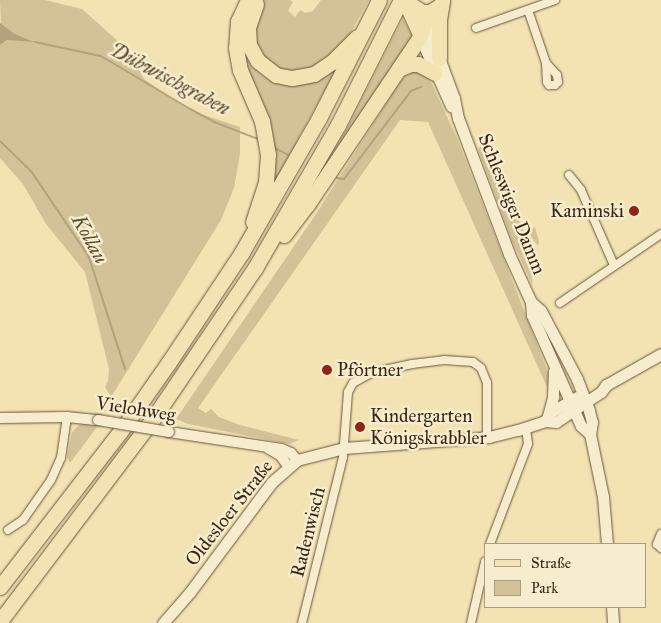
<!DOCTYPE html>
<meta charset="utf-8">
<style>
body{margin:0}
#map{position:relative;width:661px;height:623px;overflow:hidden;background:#f3e2b2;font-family:"IM FELL Great Primer",serif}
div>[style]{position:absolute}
.green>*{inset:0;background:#d3c297}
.water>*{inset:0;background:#b3a27c}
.stream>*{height:2px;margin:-1px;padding:0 1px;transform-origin:1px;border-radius:1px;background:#b3a27c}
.roads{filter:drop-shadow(0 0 1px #66563c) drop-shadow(0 0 1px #66563c)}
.minor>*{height:8px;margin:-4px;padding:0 4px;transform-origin:4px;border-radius:4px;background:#f7eccd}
.tertiary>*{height:10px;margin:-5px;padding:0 5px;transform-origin:5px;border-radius:5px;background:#f7eccd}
.secondary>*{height:11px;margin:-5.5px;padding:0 5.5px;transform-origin:5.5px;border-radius:5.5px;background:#f7eccd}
.primary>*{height:12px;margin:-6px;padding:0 6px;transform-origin:6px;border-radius:6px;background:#f3e2b2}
.motorway>*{height:15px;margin:-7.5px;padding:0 7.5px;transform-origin:7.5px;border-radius:7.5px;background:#f3e2b2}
.bridges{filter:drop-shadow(0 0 1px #66563c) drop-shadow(0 0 1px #66563c)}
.tertiary-bridge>*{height:10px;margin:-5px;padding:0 5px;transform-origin:5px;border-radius:5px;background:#f7eccd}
.dots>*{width:14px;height:14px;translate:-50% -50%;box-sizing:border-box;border:2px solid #f7eccd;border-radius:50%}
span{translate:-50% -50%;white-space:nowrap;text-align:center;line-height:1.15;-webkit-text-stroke:5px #f7eccd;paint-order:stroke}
.street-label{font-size:19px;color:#372714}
.poi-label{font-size:19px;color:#372714}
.right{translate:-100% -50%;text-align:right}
.left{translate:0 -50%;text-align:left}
.water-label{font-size:20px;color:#5c4c33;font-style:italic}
.legend{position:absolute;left:484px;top:543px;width:162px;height:65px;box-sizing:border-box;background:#f7eccd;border:1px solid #aa9d83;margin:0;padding:6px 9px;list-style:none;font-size:15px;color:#372714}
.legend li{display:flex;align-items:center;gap:10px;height:25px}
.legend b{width:25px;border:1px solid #aa9d83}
</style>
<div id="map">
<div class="green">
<i style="clip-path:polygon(0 0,45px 0,82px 9px,129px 51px,144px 79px,189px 110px,240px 127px,240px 154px,234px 188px,221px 220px,111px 397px,105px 387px,108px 381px,109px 369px,85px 272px,46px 224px,23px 184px,0 158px,0 45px,7px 40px,33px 41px,15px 34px,1px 25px)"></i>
<i style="clip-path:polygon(264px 0,290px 0,293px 2px,288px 11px,295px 17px,300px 10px,305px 13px,313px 11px,321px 0,369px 0,345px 43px,318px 67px,284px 72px,262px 57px,253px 35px)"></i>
<i style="clip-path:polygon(403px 18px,413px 38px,336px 150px)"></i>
<i style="clip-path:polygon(245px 55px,251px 66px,264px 77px,278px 83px,292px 85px,310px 82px,343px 57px,266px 198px,269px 184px,245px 73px)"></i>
<i style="clip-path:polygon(413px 71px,428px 78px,431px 82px,457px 138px,549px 375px,547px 387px,428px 122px,400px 120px,198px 408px,206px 413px,211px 409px,219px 417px,240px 425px,299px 440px,289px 444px,188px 424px,176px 419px,316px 214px,401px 80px)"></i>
<i style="clip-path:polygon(488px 140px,527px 239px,533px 286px,513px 243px,478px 149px)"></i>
<i style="clip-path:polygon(535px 227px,539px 242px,538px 246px,527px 231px)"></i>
<i style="clip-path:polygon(86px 424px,97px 427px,70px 463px,67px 457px,72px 432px,79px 425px)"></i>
</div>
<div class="water">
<i style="clip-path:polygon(0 23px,15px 34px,35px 42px,7px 40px,0 45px)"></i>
</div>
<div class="stream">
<i style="left:35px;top:42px;width:67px;rotate:12deg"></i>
<i style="left:101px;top:56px;width:104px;rotate:30.8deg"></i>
<i style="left:190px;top:109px;width:27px;rotate:28deg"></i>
<i style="left:214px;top:122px;width:47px;rotate:21.1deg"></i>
<i style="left:0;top:141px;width:43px;rotate:44.1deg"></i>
<i style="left:31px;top:171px;width:104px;rotate:56deg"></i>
<i style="left:89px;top:257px;width:118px;rotate:72.2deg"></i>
<i style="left:273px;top:147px;width:17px;rotate:28deg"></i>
<i style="left:337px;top:178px;width:7px;rotate:8deg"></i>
<i style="left:344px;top:179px;width:111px;rotate:-52.7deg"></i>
<i style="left:411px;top:91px;width:11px;rotate:-22deg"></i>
</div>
<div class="roads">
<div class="minor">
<i style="left:528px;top:10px;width:56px;rotate:71.2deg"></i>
<i style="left:546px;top:63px;width:19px;rotate:87deg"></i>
<i style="left:547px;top:82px;width:4px;rotate:56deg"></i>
<i style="left:549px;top:85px;width:6px"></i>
<i style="left:555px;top:85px;width:4px;rotate:-45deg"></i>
<i style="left:558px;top:82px;width:7px;rotate:-98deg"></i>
<i style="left:557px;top:75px;width:16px;rotate:-133deg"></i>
<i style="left:476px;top:28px;width:84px;rotate:-19.5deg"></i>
<i style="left:569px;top:175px;width:19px;rotate:51deg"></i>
<i style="left:581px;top:190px;width:82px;rotate:66.3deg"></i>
<i style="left:560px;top:303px;width:122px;rotate:-34.3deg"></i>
<i style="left:8px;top:530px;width:18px;rotate:-34deg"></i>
<i style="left:23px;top:520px;width:49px;rotate:-55deg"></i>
<i style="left:51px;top:480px;width:24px;rotate:-66deg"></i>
<i style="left:61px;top:458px;width:41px;rotate:-81.7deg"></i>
<i style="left:661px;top:534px;width:11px;rotate:112deg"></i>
<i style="left:657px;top:544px;width:6px;rotate:45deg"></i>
<i style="left:490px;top:544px;width:107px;rotate:-69.2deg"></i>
<i style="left:528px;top:444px;width:16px;rotate:-97deg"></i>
<i style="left:302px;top:623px;width:171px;rotate:-76.1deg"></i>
<i style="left:343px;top:457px;width:65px;rotate:-85.6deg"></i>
<i style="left:348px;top:392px;width:10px;rotate:-61deg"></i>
<i style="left:353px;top:383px;width:21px;rotate:-29deg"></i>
<i style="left:371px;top:373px;width:42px;rotate:-12.4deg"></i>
<i style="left:412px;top:364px;width:32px;rotate:-7deg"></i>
<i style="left:444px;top:360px;width:29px;rotate:4deg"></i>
<i style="left:473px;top:362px;width:10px;rotate:37deg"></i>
<i style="left:481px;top:368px;width:16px;rotate:68deg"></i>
<i style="left:487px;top:383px;width:54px;rotate:90deg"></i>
<i style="left:471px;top:623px;width:63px;rotate:-77.1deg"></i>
</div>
<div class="tertiary">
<i style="left:0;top:418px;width:67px;rotate:-0.9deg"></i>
<i style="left:67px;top:417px;width:31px;rotate:6deg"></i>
<i style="left:169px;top:432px;width:114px;rotate:8.6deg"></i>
<i style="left:282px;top:449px;width:10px;rotate:24deg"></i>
<i style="left:291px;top:453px;width:9px;rotate:49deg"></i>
<i style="left:269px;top:449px;width:13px;rotate:29deg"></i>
<i style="left:280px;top:455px;width:14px;rotate:54deg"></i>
</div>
<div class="secondary">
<i style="left:425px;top:20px;width:83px;rotate:69.6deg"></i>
<i style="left:454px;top:98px;width:20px;rotate:79deg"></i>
<i style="left:458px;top:118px;width:145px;rotate:69.4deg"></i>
<i style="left:509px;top:254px;width:53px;rotate:65.4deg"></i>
<i style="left:531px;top:302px;width:13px;rotate:86deg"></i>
<i style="left:532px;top:315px;width:121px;rotate:66.2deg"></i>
<i style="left:581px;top:426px;width:12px;rotate:42deg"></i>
<i style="left:420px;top:37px;width:76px;rotate:65.8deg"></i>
<i style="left:531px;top:302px;width:13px;rotate:42deg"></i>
<i style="left:541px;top:311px;width:77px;rotate:62.1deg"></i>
<i style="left:577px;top:379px;width:34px;rotate:69deg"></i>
<i style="left:589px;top:411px;width:11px;rotate:75deg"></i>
<i style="left:592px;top:422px;width:12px;rotate:99deg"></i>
<i style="left:590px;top:434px;width:64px;rotate:78.3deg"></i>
<i style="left:603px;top:497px;width:47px;rotate:85.1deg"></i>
<i style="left:548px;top:416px;width:20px;rotate:-75deg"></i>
<i style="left:553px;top:397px;width:26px;rotate:-88deg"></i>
<i style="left:545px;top:421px;width:11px;rotate:-56deg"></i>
<i style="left:551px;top:412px;width:30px;rotate:-30deg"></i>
<i style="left:612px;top:607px;width:16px;rotate:86deg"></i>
<i style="left:163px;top:623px;width:41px;rotate:-48.9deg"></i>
<i style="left:190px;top:592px;width:137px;rotate:-53.3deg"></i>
<i style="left:272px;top:482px;width:33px;rotate:-41deg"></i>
<i style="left:297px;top:460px;width:49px;rotate:-14.3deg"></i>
<i style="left:344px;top:448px;width:145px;rotate:-4.3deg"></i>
<i style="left:489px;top:437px;width:30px;rotate:-14deg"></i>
<i style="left:518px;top:430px;width:28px;rotate:-18deg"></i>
<i style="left:545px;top:421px;width:11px;rotate:5deg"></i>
<i style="left:556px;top:422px;width:54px;rotate:-33.7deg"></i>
<i style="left:601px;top:392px;width:9px;rotate:-54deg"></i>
<i style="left:606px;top:385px;width:63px;rotate:-29.4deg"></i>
</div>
<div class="primary">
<i style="left:403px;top:0;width:41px;rotate:65.3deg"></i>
</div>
<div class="motorway">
<i style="left:248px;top:0;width:23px;rotate:115deg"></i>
<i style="left:238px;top:21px;width:27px;rotate:94deg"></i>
<i style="left:236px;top:48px;width:22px;rotate:80deg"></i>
<i style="left:240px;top:70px;width:56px;rotate:66.7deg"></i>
<i style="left:262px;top:121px;width:34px;rotate:80deg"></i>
<i style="left:268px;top:154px;width:28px;rotate:94deg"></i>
<i style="left:266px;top:182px;width:42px;rotate:108deg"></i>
<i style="left:404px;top:0;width:22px;rotate:34deg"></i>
<i style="left:422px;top:12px;width:8px"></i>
<i style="left:430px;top:12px;width:9px;rotate:-32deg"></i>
<i style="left:256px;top:4px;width:24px;rotate:109deg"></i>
<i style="left:248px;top:27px;width:18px;rotate:87deg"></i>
<i style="left:249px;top:45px;width:18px;rotate:61deg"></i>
<i style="left:258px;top:61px;width:23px;rotate:38deg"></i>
<i style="left:276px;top:75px;width:16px;rotate:11deg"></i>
<i style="left:292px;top:78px;width:22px;rotate:-10deg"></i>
<i style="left:314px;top:74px;width:22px;rotate:-34deg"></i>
<i style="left:332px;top:62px;width:35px;rotate:-45deg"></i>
<i style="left:439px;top:58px;width:38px;rotate:-90deg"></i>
<i style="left:439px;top:20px;width:20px;rotate:-81deg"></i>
<i style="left:399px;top:69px;width:12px;rotate:-24deg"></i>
<i style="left:410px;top:64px;width:8px"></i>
<i style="left:418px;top:64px;width:19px;rotate:28deg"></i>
<i style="left:284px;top:235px;width:38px;rotate:-53deg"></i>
<i style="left:307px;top:205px;width:202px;rotate:-56.1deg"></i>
<i style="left:420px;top:37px;width:18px;rotate:-74deg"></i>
<i style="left:0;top:587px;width:196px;rotate:-52.3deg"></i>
<i style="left:120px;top:432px;width:85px;rotate:-55deg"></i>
<i style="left:169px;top:362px;width:132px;rotate:-56.4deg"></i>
<i style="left:242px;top:252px;width:155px;rotate:-60.1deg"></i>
<i style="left:319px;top:118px;width:132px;rotate:-63deg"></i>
<i style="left:0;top:621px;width:252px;rotate:-52.9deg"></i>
<i style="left:152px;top:420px;width:184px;rotate:-55.9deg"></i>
<i style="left:255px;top:268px;width:165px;rotate:-59.9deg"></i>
<i style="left:338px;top:125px;width:140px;rotate:-63.3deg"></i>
</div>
</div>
<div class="bridges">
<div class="tertiary-bridge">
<i style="left:98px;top:420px;width:72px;rotate:9.6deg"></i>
</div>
</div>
<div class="dots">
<i style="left:634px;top:211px;background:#8f2418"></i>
<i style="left:327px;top:370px;background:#8f2418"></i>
<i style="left:360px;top:427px;background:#8f2418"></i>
</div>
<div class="street-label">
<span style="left:512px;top:204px;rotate:68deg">Schleswiger Damm</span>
<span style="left:136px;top:409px;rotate:9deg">Vielohweg</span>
<span style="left:229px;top:513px;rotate:-52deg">Oldesloer Straße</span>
<span style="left:308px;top:532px;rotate:-76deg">Radenwisch</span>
</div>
<div class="poi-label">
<span class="right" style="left:624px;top:211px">Kaminski</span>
<span class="left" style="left:337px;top:370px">Pförtner</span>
<span class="left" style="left:370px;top:427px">Kindergarten<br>Königskrabbler</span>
</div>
<div class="water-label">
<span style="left:170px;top:79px;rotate:28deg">Dübwischgraben</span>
<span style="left:90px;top:239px;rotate:61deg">Kollau</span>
</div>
<ul class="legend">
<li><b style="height:6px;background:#f3e2b2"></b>Straße</li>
<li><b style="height:14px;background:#d3c297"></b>Park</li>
</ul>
</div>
